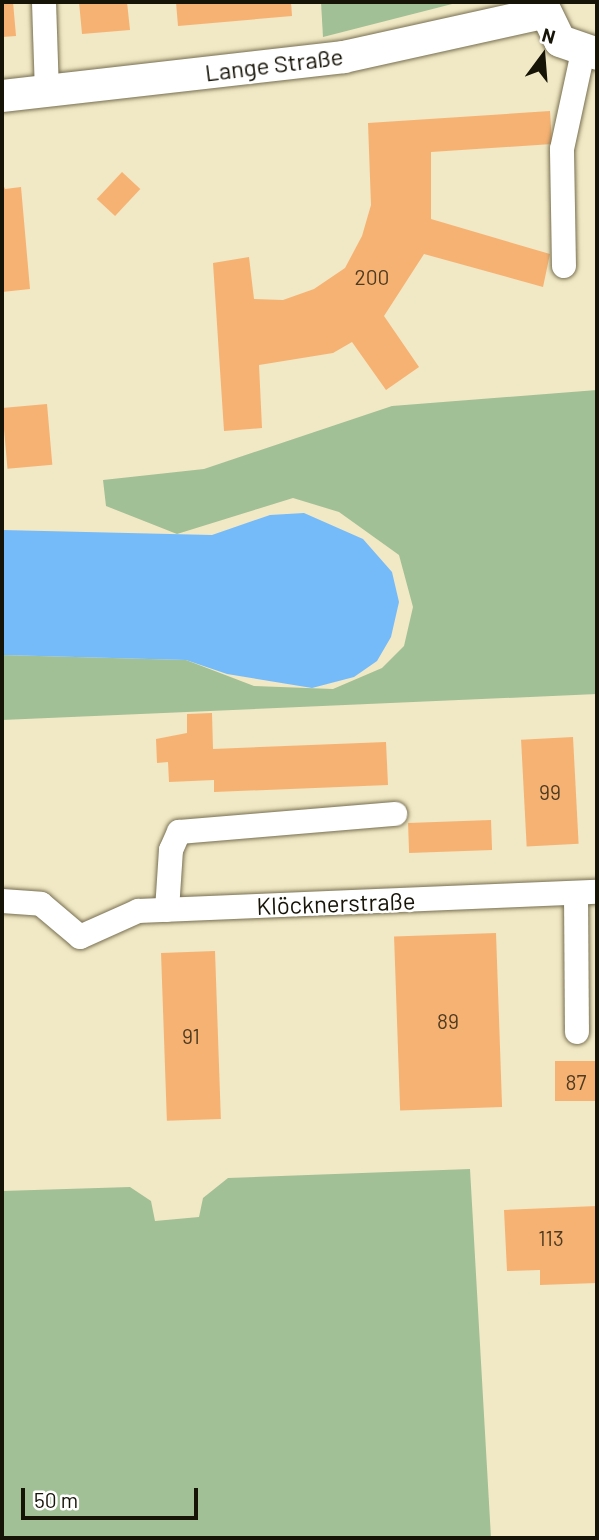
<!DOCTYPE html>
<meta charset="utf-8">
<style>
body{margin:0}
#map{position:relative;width:599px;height:1540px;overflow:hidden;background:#f1e8c5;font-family:Barlow,sans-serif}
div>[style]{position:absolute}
.green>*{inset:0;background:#a1c095}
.water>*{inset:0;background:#75bbf9}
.building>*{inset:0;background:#f6b272;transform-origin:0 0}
.roads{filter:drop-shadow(0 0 2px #776f50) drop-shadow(0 0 2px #776f50)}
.minor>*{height:24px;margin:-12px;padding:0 12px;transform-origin:12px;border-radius:12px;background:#fff}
.major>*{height:32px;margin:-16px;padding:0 16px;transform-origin:16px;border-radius:16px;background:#fff}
span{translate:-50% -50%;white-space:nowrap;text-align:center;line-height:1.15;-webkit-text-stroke:5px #fff;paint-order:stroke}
.number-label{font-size:21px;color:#4e3b22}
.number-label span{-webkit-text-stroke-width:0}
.street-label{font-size:24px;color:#161307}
.frame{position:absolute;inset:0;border:4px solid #161307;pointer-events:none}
.north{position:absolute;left:508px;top:21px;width:70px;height:70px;-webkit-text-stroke:5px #fff;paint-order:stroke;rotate:16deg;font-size:19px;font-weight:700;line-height:28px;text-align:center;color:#161307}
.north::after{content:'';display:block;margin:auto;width:24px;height:32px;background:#161307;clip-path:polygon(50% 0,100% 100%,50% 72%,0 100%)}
.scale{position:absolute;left:21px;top:1488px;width:177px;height:32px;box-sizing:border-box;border:4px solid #161307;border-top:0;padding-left:9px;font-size:21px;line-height:24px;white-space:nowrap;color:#161307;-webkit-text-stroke:5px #fff;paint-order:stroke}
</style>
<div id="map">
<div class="green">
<i style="clip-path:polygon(321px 2px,460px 2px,323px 37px)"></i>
<i style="clip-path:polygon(597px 390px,597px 694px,2px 720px,2px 655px,186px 660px,254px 686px,333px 689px,382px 668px,404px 646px,413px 607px,399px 555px,339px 512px,293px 498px,177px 534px,106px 506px,103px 480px,204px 469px,392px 406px)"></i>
<i style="clip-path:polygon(470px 1169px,491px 1538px,2px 1538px,2px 1191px,130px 1187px,151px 1201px,155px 1221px,199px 1217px,203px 1198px,228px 1178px)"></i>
</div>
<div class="water">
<i style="clip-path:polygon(304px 513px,363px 539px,392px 572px,399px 602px,391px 637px,377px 661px,354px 677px,312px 688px,227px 674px,186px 660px,2px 655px,2px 530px,212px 535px,270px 515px)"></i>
</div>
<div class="building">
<i style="clip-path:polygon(2px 2px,13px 2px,16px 36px,2px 37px)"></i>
<i style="clip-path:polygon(79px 2px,127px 2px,130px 30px,82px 34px)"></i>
<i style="clip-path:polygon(176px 2px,291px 2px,292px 16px,178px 26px)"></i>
<i style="clip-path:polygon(550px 111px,552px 144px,431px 152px,431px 219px,550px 254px,543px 287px,424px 254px,384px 316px,419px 367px,386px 390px,352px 342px,333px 353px,259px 365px,262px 428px,224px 431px,213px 263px,249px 257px,254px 299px,283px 300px,314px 289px,345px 268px,362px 236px,371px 205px,368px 123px)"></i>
<i style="left:122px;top:172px;width:25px;height:37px;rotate:43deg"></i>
<i style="clip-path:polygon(2px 182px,5px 189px,21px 187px,30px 289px,2px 292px)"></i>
<i style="left:47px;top:404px;width:61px;height:45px;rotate:85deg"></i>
<i style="clip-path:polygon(212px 713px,213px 749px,386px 742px,388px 785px,214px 792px,214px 780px,169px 782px,168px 762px,157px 763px,156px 739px,187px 733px,187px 714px)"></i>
<i style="left:573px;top:737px;width:107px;height:52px;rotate:87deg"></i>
<i style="left:491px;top:820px;width:30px;height:83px;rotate:88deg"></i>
<i style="left:496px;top:933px;width:174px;height:102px;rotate:88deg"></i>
<i style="left:215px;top:951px;width:168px;height:54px;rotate:88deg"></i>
<i style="left:597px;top:1061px;width:40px;height:42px;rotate:90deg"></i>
<i style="clip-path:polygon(597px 1206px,597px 1283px,540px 1285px,540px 1270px,507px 1271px,504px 1210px)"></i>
</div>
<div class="roads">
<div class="minor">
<i style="left:44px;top:2px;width:89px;rotate:88.1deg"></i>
<i style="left:564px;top:266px;width:117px;rotate:-91deg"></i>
<i style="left:562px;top:149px;width:99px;rotate:-77.8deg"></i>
<i style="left:576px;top:893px;width:139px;rotate:89.6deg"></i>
<i style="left:2px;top:901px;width:39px;rotate:4deg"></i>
<i style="left:41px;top:904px;width:51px;rotate:40.2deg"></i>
<i style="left:80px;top:937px;width:64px;rotate:-24.1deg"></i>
<i style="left:138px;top:911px;width:459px;rotate:-2.4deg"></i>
<i style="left:167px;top:910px;width:60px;rotate:-86.2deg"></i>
<i style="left:171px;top:850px;width:20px;rotate:-66deg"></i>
<i style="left:179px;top:832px;width:217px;rotate:-4.8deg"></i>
</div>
<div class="major">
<i style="left:541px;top:2px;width:43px;rotate:64deg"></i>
<i style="left:560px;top:41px;width:39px;rotate:19deg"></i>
<i style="left:2px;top:96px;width:344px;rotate:-6.5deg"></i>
<i style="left:344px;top:57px;width:203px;rotate:-12.5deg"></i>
</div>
</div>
<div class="number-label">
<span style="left:372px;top:277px">200</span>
<span style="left:550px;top:792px">99</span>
<span style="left:448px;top:1021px">89</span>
<span style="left:191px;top:1036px">91</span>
<span style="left:576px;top:1082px">87</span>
<span style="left:551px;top:1238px">113</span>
</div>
<div class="street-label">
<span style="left:274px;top:64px;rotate:-7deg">Lange Straße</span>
<span style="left:336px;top:903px;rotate:-2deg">Klöcknerstraße</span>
</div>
<div class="frame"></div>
<div class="north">N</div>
<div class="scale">50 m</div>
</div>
